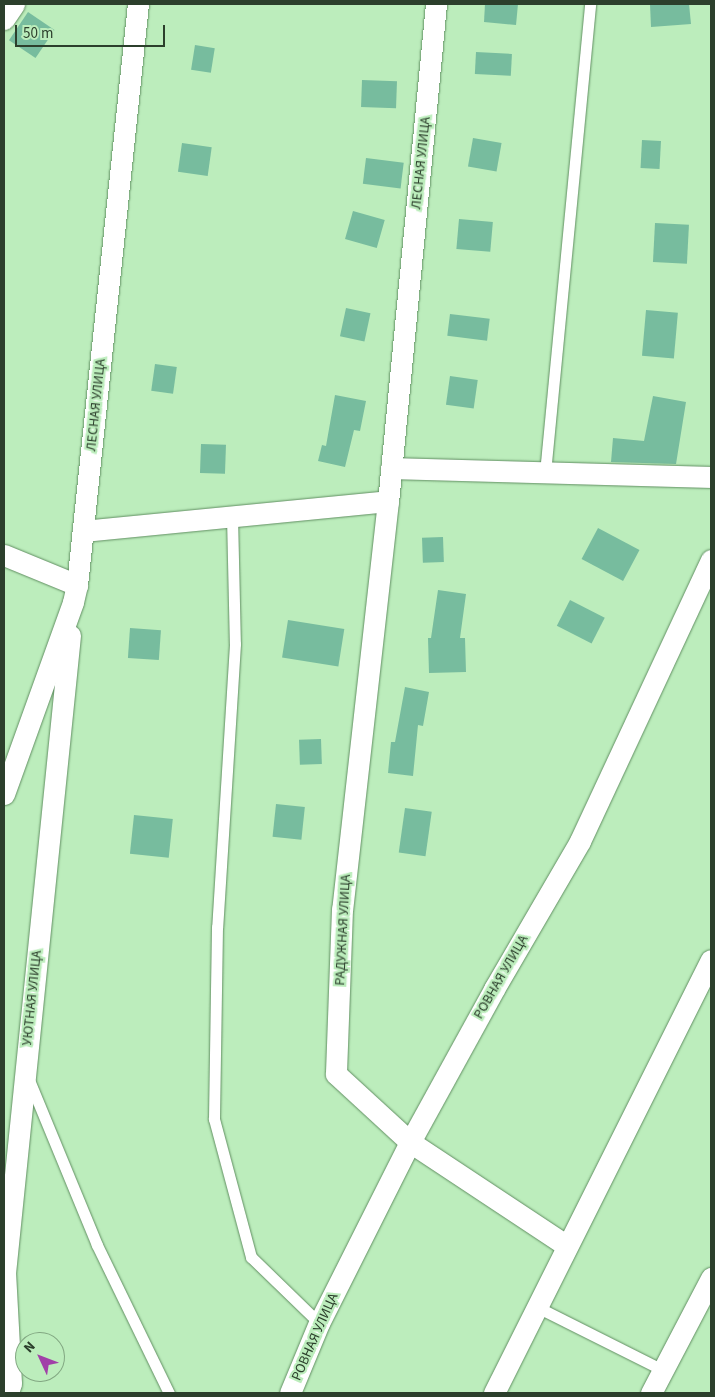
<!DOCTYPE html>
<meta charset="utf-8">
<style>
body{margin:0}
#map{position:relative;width:715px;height:1397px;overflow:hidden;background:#bcedbc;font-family:"Source Sans 3",sans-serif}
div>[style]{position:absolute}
.building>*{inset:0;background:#77bc9e;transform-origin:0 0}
.roads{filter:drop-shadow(0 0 1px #618f62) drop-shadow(0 0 1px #618f62)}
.lane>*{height:11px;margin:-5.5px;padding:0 5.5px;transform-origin:5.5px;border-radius:5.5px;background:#fff}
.street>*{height:21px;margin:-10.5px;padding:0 10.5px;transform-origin:10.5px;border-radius:10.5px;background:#fff}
span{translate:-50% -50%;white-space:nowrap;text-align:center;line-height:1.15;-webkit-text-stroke:4.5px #bcedbc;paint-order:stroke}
.street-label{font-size:14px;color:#2c3f2c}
.frame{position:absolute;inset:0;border:5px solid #2c3f2c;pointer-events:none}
.north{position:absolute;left:15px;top:1332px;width:50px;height:50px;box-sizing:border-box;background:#bcedbc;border:1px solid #82a782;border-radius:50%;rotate:313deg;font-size:14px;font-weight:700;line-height:20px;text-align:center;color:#2c3f2c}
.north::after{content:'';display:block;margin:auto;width:18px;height:22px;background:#a140a8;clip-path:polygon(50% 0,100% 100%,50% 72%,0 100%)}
.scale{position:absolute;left:15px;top:25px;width:150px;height:22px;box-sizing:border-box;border:2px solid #2c3f2c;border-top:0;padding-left:6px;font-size:15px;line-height:18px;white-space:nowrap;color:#2c3f2c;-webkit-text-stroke:4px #bcedbc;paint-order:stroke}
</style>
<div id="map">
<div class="building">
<i style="clip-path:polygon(485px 4px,518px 4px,516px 25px,484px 22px)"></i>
<i style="clip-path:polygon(650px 4px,689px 4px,691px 24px,651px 27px)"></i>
<i style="left:28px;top:12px;width:32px;height:34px;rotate:34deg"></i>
<i style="left:195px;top:45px;width:20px;height:25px;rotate:9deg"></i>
<i style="left:476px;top:52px;width:36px;height:22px;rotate:3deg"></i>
<i style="left:362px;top:80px;width:35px;height:27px;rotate:2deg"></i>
<i style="left:473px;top:138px;width:29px;height:29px;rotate:10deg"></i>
<i style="left:642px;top:140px;width:19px;height:28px;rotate:3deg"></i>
<i style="left:182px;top:143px;width:30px;height:29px;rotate:8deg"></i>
<i style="left:366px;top:158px;width:38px;height:26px;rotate:7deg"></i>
<i style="left:353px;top:211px;width:33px;height:29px;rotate:16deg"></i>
<i style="left:459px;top:219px;width:34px;height:30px;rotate:5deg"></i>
<i style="left:655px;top:223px;width:34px;height:39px;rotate:3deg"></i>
<i style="left:346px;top:308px;width:25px;height:29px;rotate:12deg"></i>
<i style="left:646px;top:310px;width:32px;height:46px;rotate:5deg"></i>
<i style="left:450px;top:314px;width:40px;height:22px;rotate:7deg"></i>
<i style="left:155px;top:364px;width:22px;height:27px;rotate:8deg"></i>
<i style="left:450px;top:376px;width:28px;height:29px;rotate:8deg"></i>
<i style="clip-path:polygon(335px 395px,366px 401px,360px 431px,354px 430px,345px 467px,318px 461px,322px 445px,326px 446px)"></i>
<i style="clip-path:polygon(653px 396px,686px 402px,676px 464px,611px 462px,613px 438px,644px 441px)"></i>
<i style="left:201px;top:444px;width:25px;height:29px;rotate:2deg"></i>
<i style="left:598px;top:528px;width:47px;height:35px;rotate:28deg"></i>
<i style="left:443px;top:537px;width:25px;height:21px;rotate:88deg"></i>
<i style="clip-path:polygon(438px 590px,466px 594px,460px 638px,465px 638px,466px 672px,429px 673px,428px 638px,431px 638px)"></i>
<i style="left:570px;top:600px;width:39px;height:29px;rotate:27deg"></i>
<i style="left:288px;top:620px;width:57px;height:38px;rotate:9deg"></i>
<i style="left:130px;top:628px;width:31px;height:30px;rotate:4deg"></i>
<i style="clip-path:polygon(405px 687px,429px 692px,423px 726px,418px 725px,413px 776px,388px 773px,391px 742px,395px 742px)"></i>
<i style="left:321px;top:739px;width:25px;height:22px;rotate:88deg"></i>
<i style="left:276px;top:804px;width:29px;height:33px;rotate:6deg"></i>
<i style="left:405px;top:808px;width:27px;height:45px;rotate:8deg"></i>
<i style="left:134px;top:815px;width:39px;height:39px;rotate:6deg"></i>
</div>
<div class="roads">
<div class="lane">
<i style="left:545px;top:473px;width:471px;rotate:-84.5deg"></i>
<i style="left:232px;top:516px;width:128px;rotate:88.7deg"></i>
<i style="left:235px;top:644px;width:284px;rotate:93.6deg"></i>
<i style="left:217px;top:927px;width:192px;rotate:90.9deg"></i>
<i style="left:214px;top:1119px;width:143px;rotate:75deg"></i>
<i style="left:251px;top:1257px;width:95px;rotate:44.1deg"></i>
<i style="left:29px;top:1080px;width:178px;rotate:67.6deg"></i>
<i style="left:97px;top:1245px;width:165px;rotate:64.1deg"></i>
<i style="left:537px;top:1307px;width:141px;rotate:26.6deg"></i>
</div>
<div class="street">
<i style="left:436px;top:4px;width:499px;rotate:95.5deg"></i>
<i style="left:388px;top:501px;width:411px;rotate:96.4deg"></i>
<i style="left:342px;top:909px;width:165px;rotate:92.1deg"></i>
<i style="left:336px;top:1074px;width:100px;rotate:42.6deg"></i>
<i style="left:410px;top:1142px;width:188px;rotate:33.5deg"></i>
<i style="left:4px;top:19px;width:18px;rotate:-56deg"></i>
<i style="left:391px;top:468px;width:320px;rotate:1.6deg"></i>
<i style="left:83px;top:531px;width:306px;rotate:-5.6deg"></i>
<i style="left:4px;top:555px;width:79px;rotate:22.3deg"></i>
<i style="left:4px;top:794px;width:204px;rotate:-70.2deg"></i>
<i style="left:73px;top:602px;width:17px;rotate:-77deg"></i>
<i style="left:77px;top:585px;width:584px;rotate:-84.01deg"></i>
<i style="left:8px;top:1393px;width:10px;rotate:-73deg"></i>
<i style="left:11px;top:1383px;width:110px;rotate:-93.1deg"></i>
<i style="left:5px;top:1273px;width:641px;rotate:-84.18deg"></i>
<i style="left:290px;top:1393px;width:76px;rotate:-67.5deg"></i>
<i style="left:319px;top:1323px;width:203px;rotate:-63.3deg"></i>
<i style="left:410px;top:1142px;width:175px;rotate:-61.2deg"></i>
<i style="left:494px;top:989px;width:171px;rotate:-59.8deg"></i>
<i style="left:580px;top:841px;width:310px;rotate:-65deg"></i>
<i style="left:494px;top:1393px;width:484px;rotate:-63.4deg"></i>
<i style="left:651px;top:1393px;width:130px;rotate:-62.4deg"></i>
</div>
</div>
<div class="street-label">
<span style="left:421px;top:163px;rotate:-84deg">ЛЕСНАЯ УЛИЦА</span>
<span style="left:96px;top:405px;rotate:-84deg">ЛЕСНАЯ УЛИЦА</span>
<span style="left:343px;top:930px;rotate:-87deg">РАДУЖНАЯ УЛИЦА</span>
<span style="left:501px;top:977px;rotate:-60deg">РОВНАЯ УЛИЦА</span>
<span style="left:32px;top:998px;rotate:-84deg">УЮТНАЯ УЛИЦА</span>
<span style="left:315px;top:1337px;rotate:-66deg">РОВНАЯ УЛИЦА</span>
</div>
<div class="frame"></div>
<div class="north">N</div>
<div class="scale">50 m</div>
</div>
